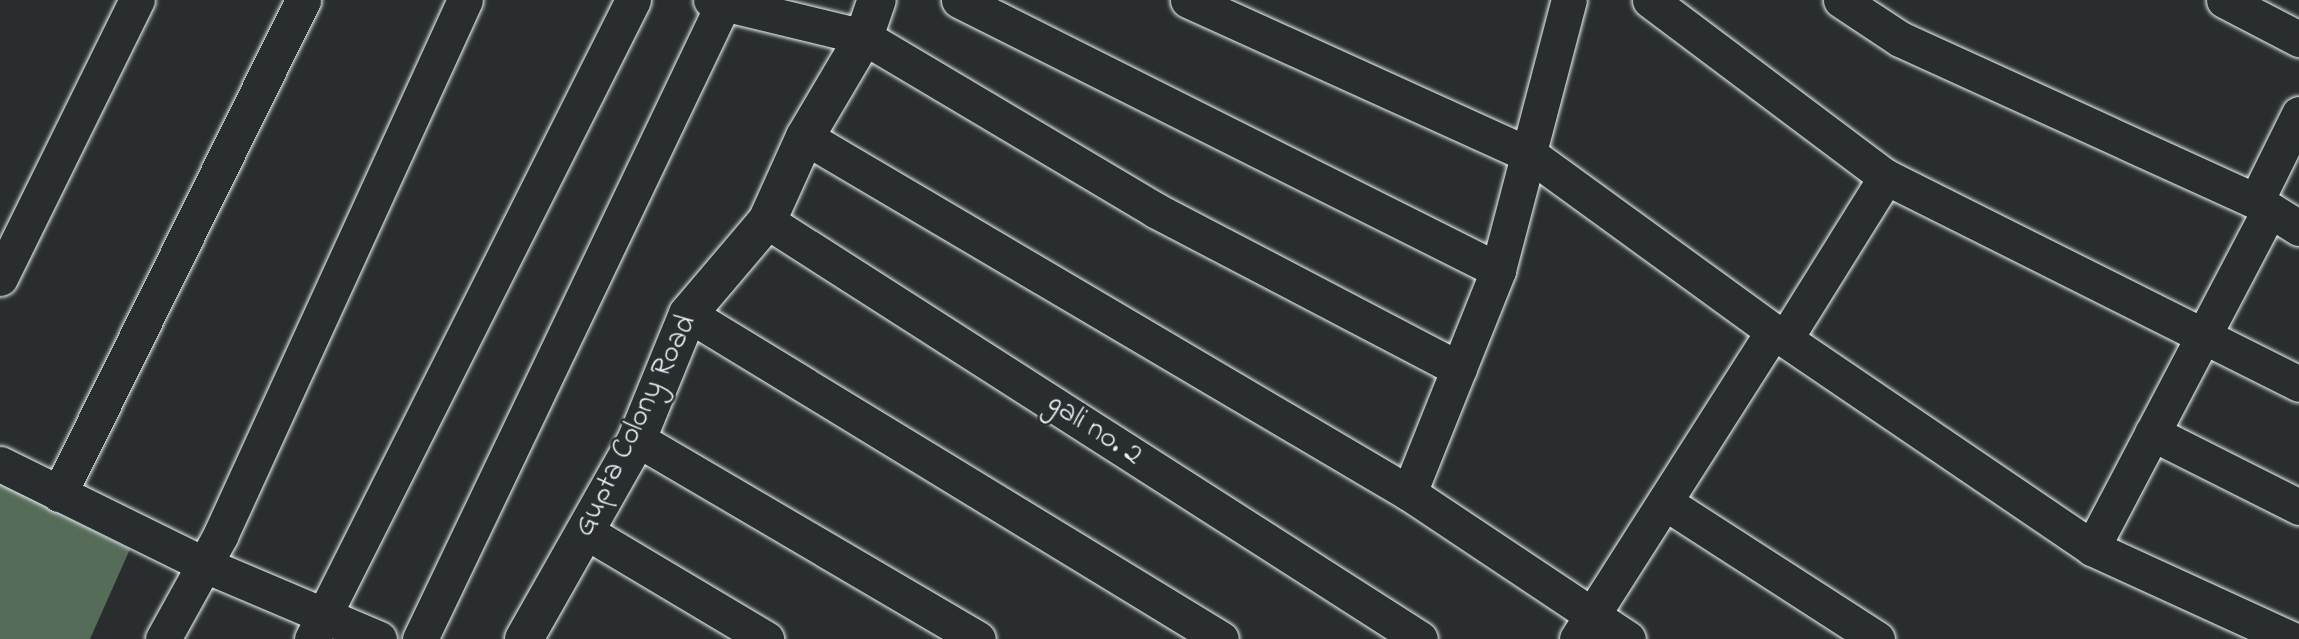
<!DOCTYPE html>
<style>
body{margin:0}
#map{position:relative;width:2299px;height:639px;overflow:hidden;background:#2a2d2e;font-family:"Indie Flower",sans-serif}
div>[style]{position:absolute}
.green>*{inset:0;background:#576c58}
.roads{filter:drop-shadow(0 0 2px #e8f1f8) drop-shadow(0 0 2px #e8f1f8)}
.street>*{height:35px;margin:-17.5px;padding:0 17.5px;transform-origin:17.5px;border-radius:17.5px;background:#2a2d2e}
.secondary>*{height:38px;margin:-19px;padding:0 19px;transform-origin:19px;border-radius:19px;background:#2a2d2e}
span{translate:-50% -50%;white-space:nowrap;text-align:center;line-height:1.15;-webkit-text-stroke:5px #2a2d2e;paint-order:stroke}
.street-label{font-size:30px;color:#e8f1f8}
</style>
<div id="map">
<div class="green">
<i style="clip-path:polygon(0 483px,130px 549px,90px 639px,0 639px)"></i>
</div>
<div class="roads">
<div class="street">
<i style="left:711px;top:0;width:157px;rotate:13.6deg"></i>
<i style="left:864px;top:37px;width:339px;rotate:30.7deg"></i>
<i style="left:1155px;top:210px;width:343px;rotate:27.6deg"></i>
<i style="left:959px;top:0;width:603px;rotate:26.61deg"></i>
<i style="left:1188px;top:0;width:378px;rotate:24.4deg"></i>
<i style="left:1532px;top:156px;width:298px;rotate:36deg"></i>
<i style="left:1773px;top:331px;width:386px;rotate:34.2deg"></i>
<i style="left:2092px;top:548px;width:219px;rotate:24.6deg"></i>
<i style="left:1650px;top:0;width:295px;rotate:36.9deg"></i>
<i style="left:1886px;top:177px;width:462px;rotate:26.6deg"></i>
<i style="left:1841px;top:0;width:71px;rotate:33.5deg"></i>
<i style="left:1900px;top:39px;width:391px;rotate:24.5deg"></i>
<i style="left:2256px;top:201px;width:51px;rotate:32.1deg"></i>
<i style="left:2224px;top:0;width:85px;rotate:27.5deg"></i>
<i style="left:805px;top:137px;width:701px;rotate:30.52deg"></i>
<i style="left:1409px;top:493px;width:240px;rotate:-68.2deg"></i>
<i style="left:1498px;top:270px;width:279px;rotate:-75.3deg"></i>
<i style="left:2256px;top:201px;width:97px;rotate:-63.7deg"></i>
<i style="left:767px;top:221px;width:775px;rotate:32.62deg"></i>
<i style="left:0;top:278px;width:310px;rotate:-63.8deg"></i>
<i style="left:688px;top:314px;width:624px;rotate:31.37deg"></i>
<i style="left:1785px;top:339px;width:191px;rotate:-58.1deg"></i>
<i style="left:2152px;top:433px;width:165px;rotate:26.7deg"></i>
<i style="left:637px;top:439px;width:395px;rotate:30.4deg"></i>
<i style="left:0;top:464px;width:229px;rotate:26.2deg"></i>
<i style="left:205px;top:565px;width:189px;rotate:23deg"></i>
<i style="left:1409px;top:493px;width:263px;rotate:33.7deg"></i>
<i style="left:59px;top:494px;width:551px;rotate:-63.71deg"></i>
<i style="left:1666px;top:503px;width:251px;rotate:32.8deg"></i>
<i style="left:585px;top:531px;width:211px;rotate:30.8deg"></i>
<i style="left:2092px;top:548px;width:381px;rotate:-62.3deg"></i>
<i style="left:163px;top:639px;width:118px;rotate:-61deg"></i>
<i style="left:220px;top:536px;width:589px;rotate:-65.44deg"></i>
<i style="left:312px;top:639px;width:715px;rotate:-63.33deg"></i>
<i style="left:420px;top:639px;width:708px;rotate:-64.48deg"></i>
<i style="left:1577px;top:639px;width:365px;rotate:-57.5deg"></i>
</div>
<div class="secondary">
<i style="left:524px;top:639px;width:230px;rotate:-60.5deg"></i>
<i style="left:637px;top:439px;width:135px;rotate:-67.8deg"></i>
<i style="left:688px;top:314px;width:122px;rotate:-49.7deg"></i>
<i style="left:767px;top:221px;width:92px;rotate:-65.7deg"></i>
<i style="left:805px;top:137px;width:116px;rotate:-59.5deg"></i>
<i style="left:864px;top:37px;width:39px;rotate:-71deg"></i>
</div>
</div>
<div class="street-label">
<span style="left:636px;top:426px;rotate:-64deg">Gupta Colony Road</span>
<span style="left:1094px;top:430px;rotate:33deg">gali no. 2</span>
</div>
</div>
